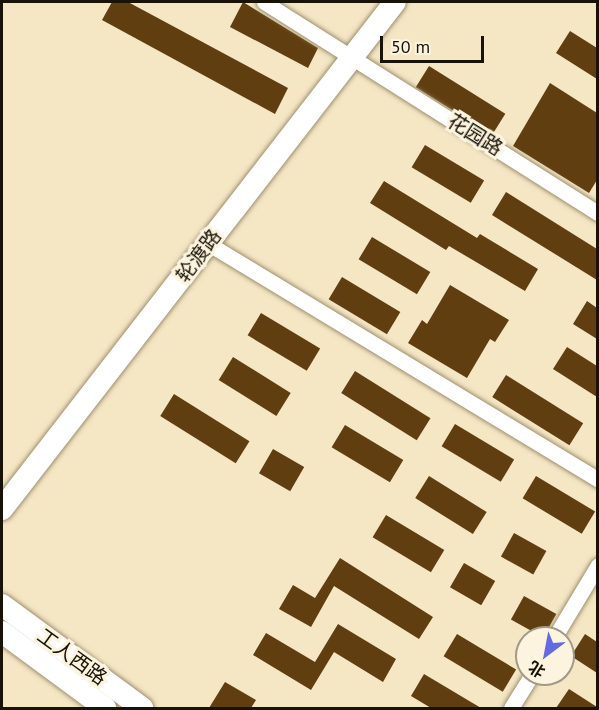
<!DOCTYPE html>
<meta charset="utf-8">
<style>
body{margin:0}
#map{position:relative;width:599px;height:710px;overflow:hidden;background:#f5e6c4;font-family:"PT Sans","Noto Sans SC",sans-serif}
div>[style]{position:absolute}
.building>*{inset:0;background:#603e10;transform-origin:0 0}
.roads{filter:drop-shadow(0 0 2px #9e9070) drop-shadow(0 0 2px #9e9070)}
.minor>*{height:15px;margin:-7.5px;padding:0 7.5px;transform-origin:7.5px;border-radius:7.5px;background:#fff}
.secondary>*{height:22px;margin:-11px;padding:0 11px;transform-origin:11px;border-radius:11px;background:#fff}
span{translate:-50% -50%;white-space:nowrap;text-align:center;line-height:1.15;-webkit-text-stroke:6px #fdf4df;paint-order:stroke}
.street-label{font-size:20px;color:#191307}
.frame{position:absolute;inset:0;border:3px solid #191307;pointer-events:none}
.north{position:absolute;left:515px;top:626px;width:60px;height:60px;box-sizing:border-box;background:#fdf4df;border:2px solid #a29a89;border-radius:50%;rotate:212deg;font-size:16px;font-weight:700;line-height:24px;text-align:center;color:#191307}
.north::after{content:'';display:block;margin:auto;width:21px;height:27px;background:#646ae2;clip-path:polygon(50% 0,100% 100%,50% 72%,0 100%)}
.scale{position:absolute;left:380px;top:36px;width:104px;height:27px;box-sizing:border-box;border:3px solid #191307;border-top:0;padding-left:8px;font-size:18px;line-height:21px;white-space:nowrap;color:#191307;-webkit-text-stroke:4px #fdf4df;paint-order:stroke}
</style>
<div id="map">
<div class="building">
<i style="clip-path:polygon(112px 2px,128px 2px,288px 88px,275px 114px,102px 20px)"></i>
<i style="clip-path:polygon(243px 2px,318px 48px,308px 68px,230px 27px)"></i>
<i style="clip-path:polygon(570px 31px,597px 48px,597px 79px,556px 53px)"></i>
<i style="left:429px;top:66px;width:90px;height:25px;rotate:32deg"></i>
<i style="clip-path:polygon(550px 83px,597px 113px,597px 180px,589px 193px,513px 146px)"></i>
<i style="left:425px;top:145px;width:69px;height:26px;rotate:31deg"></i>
<i style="clip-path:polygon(384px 181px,477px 238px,480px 234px,538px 269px,525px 291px,449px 246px,446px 250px,370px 203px)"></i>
<i style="clip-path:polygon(506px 192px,597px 249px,597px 280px,492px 215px)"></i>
<i style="left:372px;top:237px;width:68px;height:26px;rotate:31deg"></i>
<i style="left:342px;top:277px;width:68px;height:26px;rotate:31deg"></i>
<i style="clip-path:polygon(450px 285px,509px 320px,495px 342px,490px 339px,467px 378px,408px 343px,422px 320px,427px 324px)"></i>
<i style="clip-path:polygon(587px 301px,597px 308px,597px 339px,573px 324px)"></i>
<i style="left:261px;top:313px;width:69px;height:26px;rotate:31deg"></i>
<i style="clip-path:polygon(567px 347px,597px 366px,597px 397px,553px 369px)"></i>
<i style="left:233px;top:357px;width:68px;height:27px;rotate:32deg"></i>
<i style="left:355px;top:371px;width:89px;height:26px;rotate:32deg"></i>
<i style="left:506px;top:375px;width:91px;height:26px;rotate:32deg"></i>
<i style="left:174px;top:394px;width:89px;height:26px;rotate:32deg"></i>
<i style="left:455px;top:424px;width:69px;height:26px;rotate:31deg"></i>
<i style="left:345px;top:425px;width:68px;height:26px;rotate:31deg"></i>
<i style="left:273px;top:449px;width:36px;height:28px;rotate:30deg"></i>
<i style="left:429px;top:476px;width:68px;height:26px;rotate:32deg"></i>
<i style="left:536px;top:476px;width:69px;height:26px;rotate:31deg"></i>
<i style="left:386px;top:515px;width:68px;height:26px;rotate:31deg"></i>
<i style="left:514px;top:533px;width:37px;height:27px;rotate:29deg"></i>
<i style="clip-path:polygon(340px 558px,433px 617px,419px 639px,334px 586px,311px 627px,279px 609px,293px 585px,315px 598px)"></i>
<i style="left:464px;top:563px;width:36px;height:28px;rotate:30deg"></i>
<i style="left:524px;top:596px;width:37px;height:27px;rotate:29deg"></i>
<i style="clip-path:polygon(338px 624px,396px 659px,383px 682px,334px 652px,311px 690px,253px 655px,266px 633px,315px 662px)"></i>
<i style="left:457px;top:634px;width:69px;height:26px;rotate:31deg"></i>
<i style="clip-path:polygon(585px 634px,597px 642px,597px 673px,571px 656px)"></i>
<i style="clip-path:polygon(424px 674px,481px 708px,431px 708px,411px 696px)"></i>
<i style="clip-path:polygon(225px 682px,256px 700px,251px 708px,209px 708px)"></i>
<i style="clip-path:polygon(569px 689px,597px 707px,597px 708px,556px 708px)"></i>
</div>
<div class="roads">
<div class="minor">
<i style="left:264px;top:2px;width:395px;rotate:32.3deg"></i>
<i style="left:209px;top:244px;width:455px;rotate:31.2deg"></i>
<i style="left:554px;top:638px;width:85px;rotate:-58.9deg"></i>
<i style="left:511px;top:708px;width:40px;rotate:-58deg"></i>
</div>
<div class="secondary">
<i style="left:2px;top:509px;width:641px;rotate:-52.22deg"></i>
<i style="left:2px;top:605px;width:174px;rotate:36.3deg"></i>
<i style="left:2px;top:632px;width:128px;rotate:36.4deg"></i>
</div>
</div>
<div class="street-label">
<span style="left:475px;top:135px;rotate:32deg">花园路</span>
<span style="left:199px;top:256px;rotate:-53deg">轮渡路</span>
<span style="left:72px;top:657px;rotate:36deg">工人西路</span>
</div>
<div class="frame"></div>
<div class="north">北</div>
<div class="scale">50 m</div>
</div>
